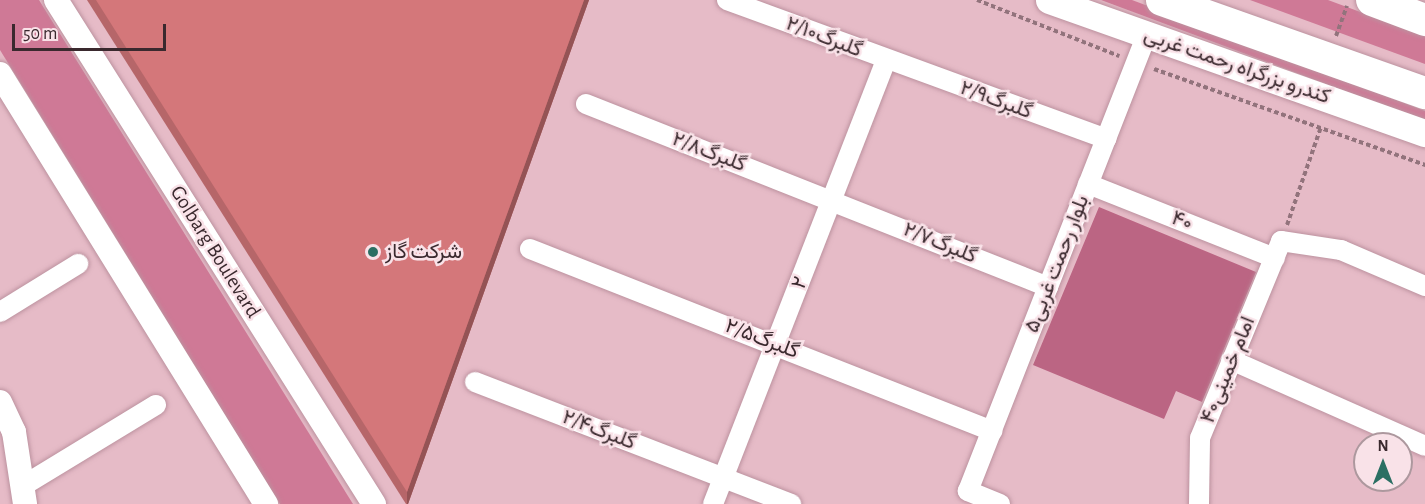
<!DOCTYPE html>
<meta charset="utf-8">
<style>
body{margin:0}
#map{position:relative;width:1425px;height:504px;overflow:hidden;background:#e6bbc7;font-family:"Alegreya Sans",Vazirmatn,sans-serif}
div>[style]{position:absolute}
.green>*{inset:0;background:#cf7996}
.forest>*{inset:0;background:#bb6583}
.path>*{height:4px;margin-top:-2px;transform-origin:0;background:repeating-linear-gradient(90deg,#92737c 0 4.5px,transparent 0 7.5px)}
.roads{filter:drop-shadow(0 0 2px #bc929f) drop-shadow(0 0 2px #bc929f)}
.minor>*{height:20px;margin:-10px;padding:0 10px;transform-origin:10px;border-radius:10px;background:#fff}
.tertiary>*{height:24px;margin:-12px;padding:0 12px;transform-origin:12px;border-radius:12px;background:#fff}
.secondary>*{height:27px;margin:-13.5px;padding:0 13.5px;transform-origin:13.5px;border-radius:13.5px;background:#fff}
.trunk>*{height:32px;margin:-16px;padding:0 16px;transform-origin:16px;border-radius:16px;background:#fff}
.wall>*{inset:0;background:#b66669}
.shaded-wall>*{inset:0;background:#945355}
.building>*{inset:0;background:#d4777a}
.dots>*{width:16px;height:16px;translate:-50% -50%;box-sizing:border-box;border:3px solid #f9e2e8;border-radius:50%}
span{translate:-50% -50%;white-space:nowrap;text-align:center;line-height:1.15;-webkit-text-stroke:5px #f9e2e8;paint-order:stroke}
.street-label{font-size:21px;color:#3a292e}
.poi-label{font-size:21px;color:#3a292e}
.left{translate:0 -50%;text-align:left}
.north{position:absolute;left:1353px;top:432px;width:60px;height:60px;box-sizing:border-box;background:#f9e2e8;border:2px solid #ad989e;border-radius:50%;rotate:0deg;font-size:16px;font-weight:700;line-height:24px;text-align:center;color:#3a292e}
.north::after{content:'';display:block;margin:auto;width:21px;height:27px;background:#2b6f63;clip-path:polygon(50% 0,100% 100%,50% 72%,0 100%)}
.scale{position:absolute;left:12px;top:24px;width:154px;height:27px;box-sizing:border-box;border:3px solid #3a292e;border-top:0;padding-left:8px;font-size:18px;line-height:21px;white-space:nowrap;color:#3a292e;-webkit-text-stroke:4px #f9e2e8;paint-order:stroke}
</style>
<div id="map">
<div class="green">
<i style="clip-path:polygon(0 0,39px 0,353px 504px,280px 504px,0 50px)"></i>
<i style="clip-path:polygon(1101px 0,1132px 0,1425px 111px,1425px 121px)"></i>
<i style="clip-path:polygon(1250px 0,1328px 0,1425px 36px,1425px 64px)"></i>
</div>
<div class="forest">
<i style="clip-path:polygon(1099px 207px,1256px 272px,1202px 402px,1176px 391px,1164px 419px,1033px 365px)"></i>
</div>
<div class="path">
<i style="left:977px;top:0;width:153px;rotate:21.5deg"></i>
<i style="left:1336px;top:36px;width:32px;rotate:-70deg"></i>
<i style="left:1154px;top:69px;width:288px;rotate:19.5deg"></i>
<i style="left:1287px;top:225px;width:104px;rotate:-70.9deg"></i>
</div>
<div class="roads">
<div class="minor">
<i style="left:727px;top:0;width:404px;rotate:20.1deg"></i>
<i style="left:586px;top:104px;width:497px;rotate:21.6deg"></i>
<i style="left:1088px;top:184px;width:201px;rotate:21.6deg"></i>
<i style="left:530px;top:249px;width:497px;rotate:21.5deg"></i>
<i style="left:0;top:312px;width:92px;rotate:-31.6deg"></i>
<i style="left:1231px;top:360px;width:212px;rotate:23.9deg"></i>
<i style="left:475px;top:382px;width:339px;rotate:21.1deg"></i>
<i style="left:21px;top:487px;width:158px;rotate:-31.3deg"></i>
<i style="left:713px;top:504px;width:476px;rotate:-68.7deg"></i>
<i style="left:1000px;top:504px;width:35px;rotate:-158deg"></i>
<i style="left:968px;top:491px;width:489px;rotate:-68.6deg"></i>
<i style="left:1199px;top:504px;width:66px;rotate:-89.1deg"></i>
<i style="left:1200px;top:438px;width:213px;rotate:-67.6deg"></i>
<i style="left:1281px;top:241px;width:61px;rotate:8.5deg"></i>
<i style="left:1341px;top:250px;width:91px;rotate:23.2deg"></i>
</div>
<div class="tertiary">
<i style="left:56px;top:0;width:596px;rotate:57.75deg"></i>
<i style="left:0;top:74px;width:506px;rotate:58.26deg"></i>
<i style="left:0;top:402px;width:33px;rotate:65deg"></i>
<i style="left:14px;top:432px;width:73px;rotate:81.3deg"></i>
</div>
<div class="secondary">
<i style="left:1049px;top:0;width:399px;rotate:19.5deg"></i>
</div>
<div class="trunk">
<i style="left:1162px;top:0;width:279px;rotate:19.5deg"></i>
<i style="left:1372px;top:0;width:57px;rotate:20.7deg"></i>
</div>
</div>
<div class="wall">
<i style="clip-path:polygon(87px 0,589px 0,408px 504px,406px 504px)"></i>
</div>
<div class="shaded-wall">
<i style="clip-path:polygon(584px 0,589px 0,408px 504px,407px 504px,407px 492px)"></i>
</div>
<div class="building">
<i style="clip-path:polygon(96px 0,584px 0,407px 492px)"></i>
</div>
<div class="dots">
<i style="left:373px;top:252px;background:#2b6f63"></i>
</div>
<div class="street-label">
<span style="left:824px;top:37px;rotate:21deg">گلبرگ۲/۱۰</span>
<span style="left:1237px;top:66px;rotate:19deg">کندرو بزرگراه رحمت غربی</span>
<span style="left:996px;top:100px;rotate:20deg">گلبرگ۲/۹</span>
<span style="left:709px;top:152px;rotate:21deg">گلبرگ۲/۸</span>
<span style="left:1182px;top:221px;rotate:21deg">۴۰</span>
<span style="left:940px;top:243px;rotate:22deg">گلبرگ۲/۷</span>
<span style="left:215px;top:252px;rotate:58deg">Golbarg Boulevard</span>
<span style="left:1057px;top:264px;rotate:-69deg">بلوار رحمت غربی۵</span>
<span style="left:800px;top:283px;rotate:-69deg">۲</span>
<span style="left:762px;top:339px;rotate:21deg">گلبرگ۲/۵</span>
<span style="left:1228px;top:370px;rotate:-68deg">امام خمینی۴۰</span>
<span style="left:599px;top:430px;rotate:21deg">گلبرگ۲/۴</span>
</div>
<div class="poi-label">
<span class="left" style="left:385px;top:252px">شرکت گاز</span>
</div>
<div class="north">N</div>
<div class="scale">50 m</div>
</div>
